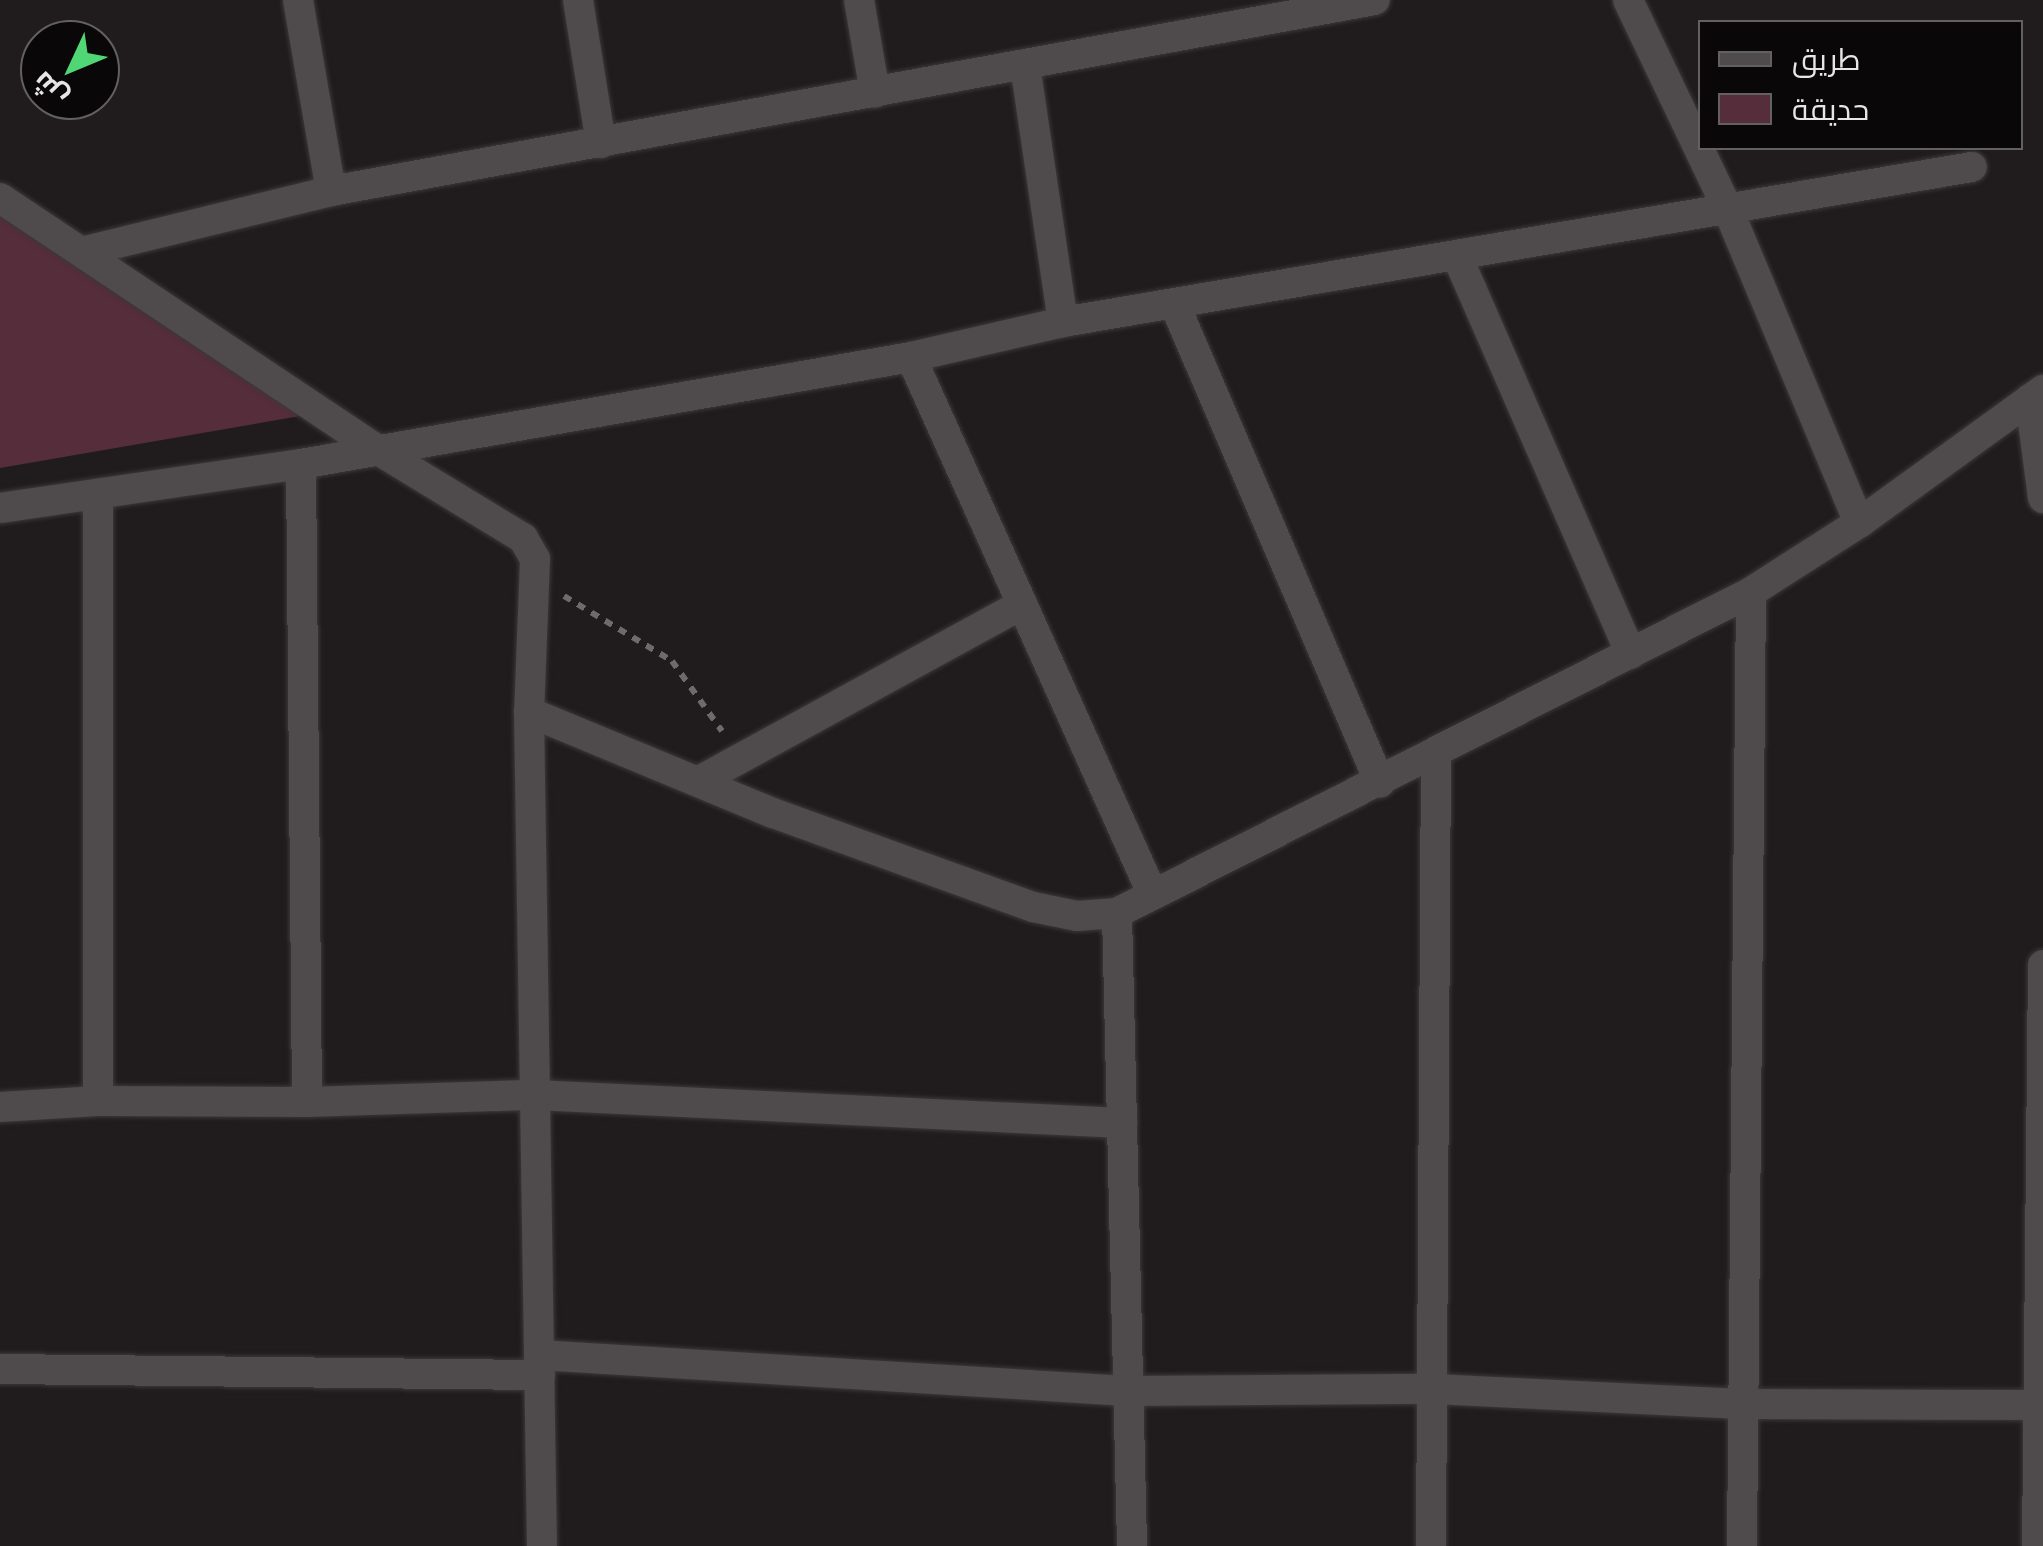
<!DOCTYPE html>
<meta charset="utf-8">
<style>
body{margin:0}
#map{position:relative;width:2043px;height:1546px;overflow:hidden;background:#201c1d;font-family:Cabin,Cairo,sans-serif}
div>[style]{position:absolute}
.green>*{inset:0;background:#562d3b}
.path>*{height:6px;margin-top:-3px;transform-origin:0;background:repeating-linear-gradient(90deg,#6e6b6c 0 8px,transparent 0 16px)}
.roads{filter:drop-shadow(0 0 2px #3b3839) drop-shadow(0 0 2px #3b3839)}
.minor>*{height:30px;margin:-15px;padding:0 15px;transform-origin:15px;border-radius:15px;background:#4f4a4c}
span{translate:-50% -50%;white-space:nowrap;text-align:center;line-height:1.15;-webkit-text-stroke:10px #090708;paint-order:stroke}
.legend{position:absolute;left:1698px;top:20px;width:325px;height:130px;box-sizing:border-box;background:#090708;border:2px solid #626061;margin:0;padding:12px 18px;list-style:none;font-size:30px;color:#e8e5e6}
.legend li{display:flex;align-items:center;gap:20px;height:50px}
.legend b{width:50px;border:2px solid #626061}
.north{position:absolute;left:20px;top:20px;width:100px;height:100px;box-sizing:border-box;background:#090708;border:2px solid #626061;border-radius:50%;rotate:226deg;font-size:28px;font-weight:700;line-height:40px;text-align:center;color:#e8e5e6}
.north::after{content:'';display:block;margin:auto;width:35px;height:45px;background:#50d674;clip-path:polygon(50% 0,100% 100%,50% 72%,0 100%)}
</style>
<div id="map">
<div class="green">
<i style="clip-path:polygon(0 213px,300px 416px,0 468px)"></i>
</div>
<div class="path">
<i style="left:564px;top:596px;width:126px;rotate:31deg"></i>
<i style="left:672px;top:661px;width:86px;rotate:54.5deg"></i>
</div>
<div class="roads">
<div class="minor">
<i style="left:298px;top:0;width:194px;rotate:80.2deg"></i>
<i style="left:578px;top:0;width:145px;rotate:80.9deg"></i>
<i style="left:859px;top:0;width:94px;rotate:80.2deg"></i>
<i style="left:1628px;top:0;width:235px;rotate:64.5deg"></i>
<i style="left:1729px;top:212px;width:337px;rotate:67.3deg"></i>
<i style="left:1025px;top:65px;width:260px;rotate:81.6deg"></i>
<i style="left:0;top:198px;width:454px;rotate:33.7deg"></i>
<i style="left:378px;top:450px;width:170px;rotate:31.3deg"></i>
<i style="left:523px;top:538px;width:24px;rotate:60deg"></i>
<i style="left:535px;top:559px;width:153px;rotate:92.2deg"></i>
<i style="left:529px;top:712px;width:834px;rotate:89.11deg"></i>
<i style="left:85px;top:251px;width:253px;rotate:-13.7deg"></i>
<i style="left:331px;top:191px;width:1061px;rotate:-10.37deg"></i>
<i style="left:1457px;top:256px;width:434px;rotate:66.4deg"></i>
<i style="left:1174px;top:303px;width:522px;rotate:66.77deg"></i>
<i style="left:911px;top:357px;width:588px;rotate:65.79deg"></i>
<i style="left:2030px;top:399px;width:100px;rotate:82.5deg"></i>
<i style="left:301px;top:464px;width:638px;rotate:89.46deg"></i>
<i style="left:0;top:508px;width:304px;rotate:-8.3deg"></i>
<i style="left:301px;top:464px;width:619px;rotate:-9.95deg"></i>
<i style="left:911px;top:357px;width:156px;rotate:-13deg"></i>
<i style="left:1063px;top:322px;width:922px;rotate:-9.68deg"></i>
<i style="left:529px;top:712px;width:264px;rotate:22.5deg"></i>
<i style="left:773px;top:813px;width:276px;rotate:19.9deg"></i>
<i style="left:1033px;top:907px;width:45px;rotate:11.6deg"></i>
<i style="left:1077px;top:916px;width:40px;rotate:-4.3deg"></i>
<i style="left:1117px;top:913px;width:711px;rotate:-26.85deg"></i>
<i style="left:1751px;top:592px;width:128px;rotate:-32.6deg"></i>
<i style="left:1859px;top:523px;width:227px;rotate:-35.9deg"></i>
<i style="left:701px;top:780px;width:366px;rotate:-28.7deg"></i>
<i style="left:1117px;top:913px;width:633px;rotate:88.64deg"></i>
<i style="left:98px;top:1101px;width:607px;rotate:-90deg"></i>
<i style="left:0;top:1107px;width:98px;rotate:-3.5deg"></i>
<i style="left:98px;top:1101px;width:209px;rotate:0.3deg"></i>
<i style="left:307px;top:1102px;width:228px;rotate:-1.8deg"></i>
<i style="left:535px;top:1095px;width:588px;rotate:2.73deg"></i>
<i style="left:539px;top:1355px;width:589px;rotate:3.5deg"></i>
<i style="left:1127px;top:1391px;width:307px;rotate:-0.4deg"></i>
<i style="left:1434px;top:1389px;width:308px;rotate:2.8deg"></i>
<i style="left:1742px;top:1404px;width:301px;rotate:0.2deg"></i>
<i style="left:0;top:1369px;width:540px;rotate:0.64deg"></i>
<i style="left:1431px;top:1546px;width:792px;rotate:-89.64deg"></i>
<i style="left:1742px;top:1546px;width:954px;rotate:-89.46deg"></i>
<i style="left:2037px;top:1546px;width:581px;rotate:-89.41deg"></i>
</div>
</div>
<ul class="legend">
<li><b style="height:12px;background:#4f4a4c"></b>طريق</li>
<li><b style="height:28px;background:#562d3b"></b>حديقة</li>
</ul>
<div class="north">ش</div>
</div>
